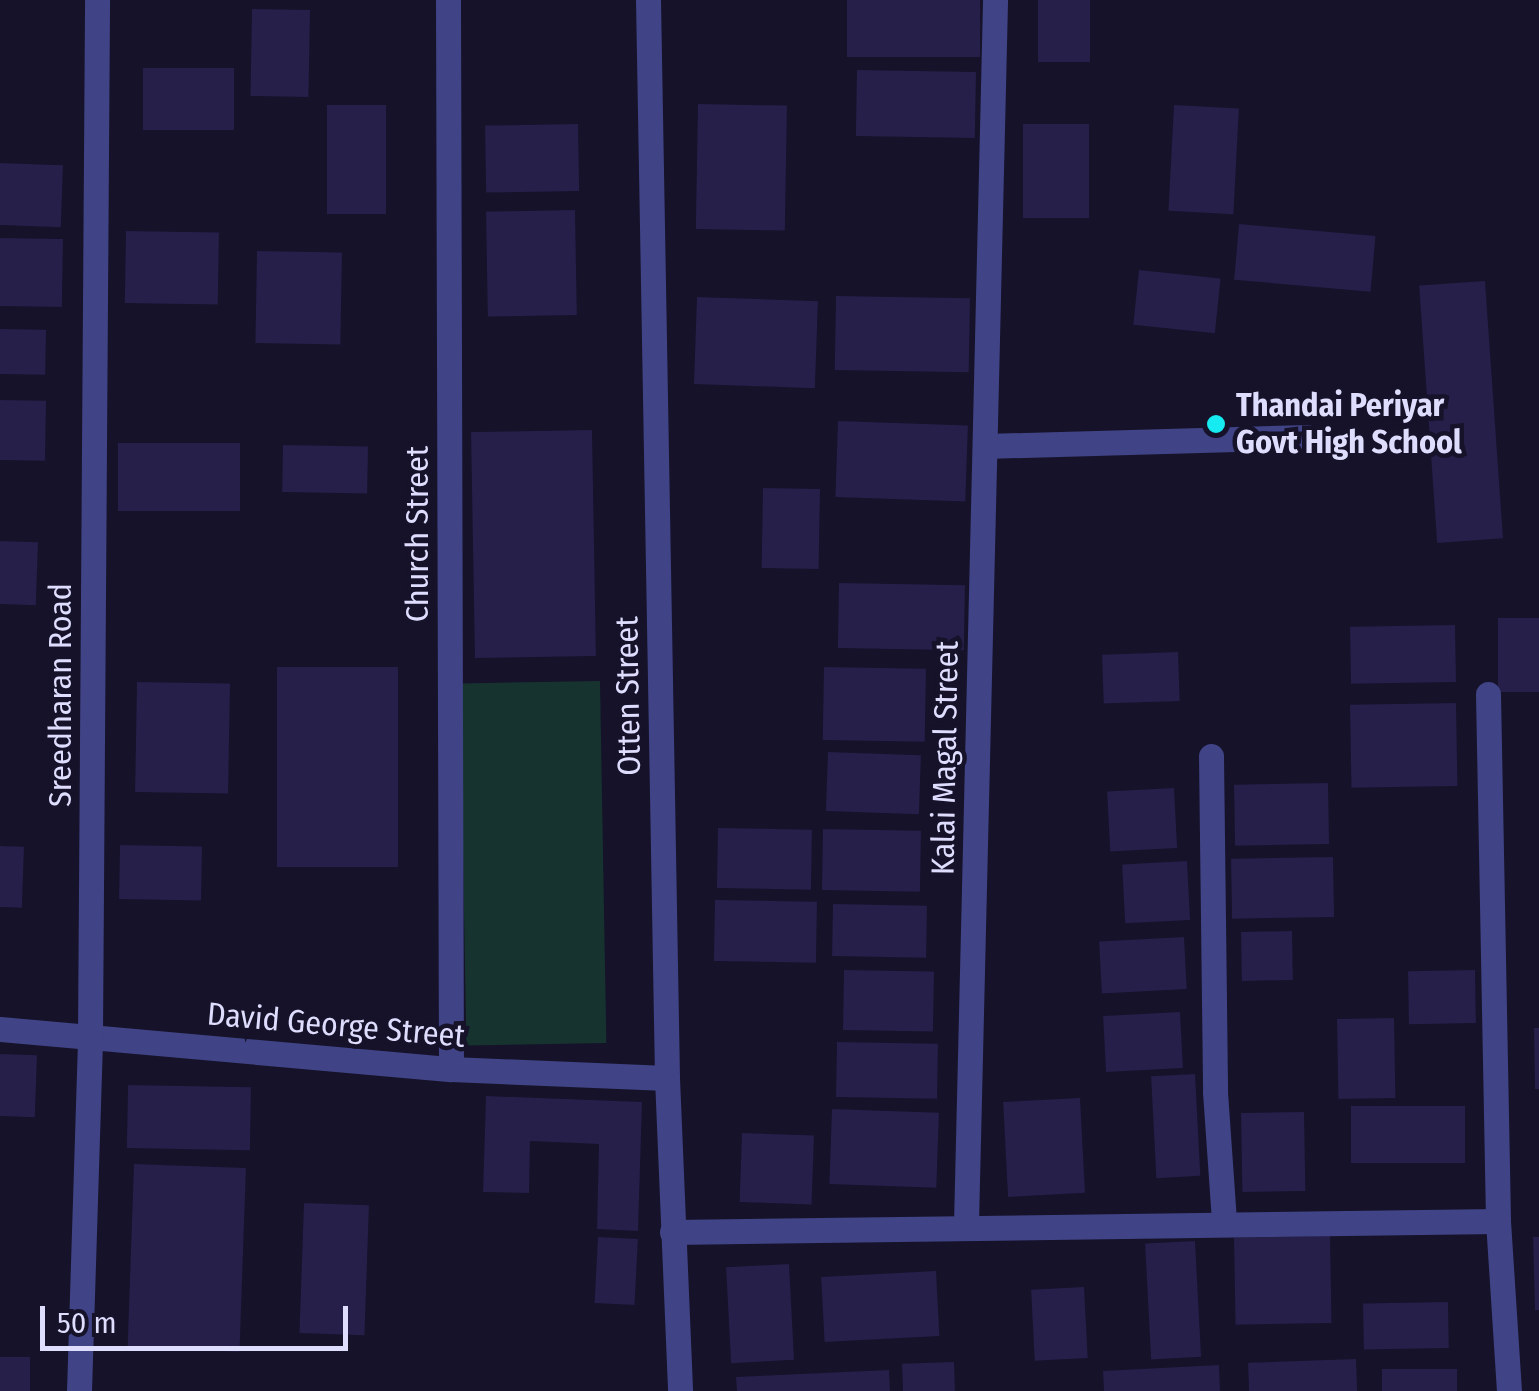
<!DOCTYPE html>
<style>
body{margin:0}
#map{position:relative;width:1539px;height:1391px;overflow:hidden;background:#151229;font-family:"Fira Sans Condensed",sans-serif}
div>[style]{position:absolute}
.green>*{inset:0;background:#163330;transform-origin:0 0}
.building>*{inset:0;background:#251f49;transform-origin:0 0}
.service>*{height:25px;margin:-12.5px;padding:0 12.5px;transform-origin:12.5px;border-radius:12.5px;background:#404385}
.minor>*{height:25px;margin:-12.5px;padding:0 12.5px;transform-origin:12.5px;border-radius:12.5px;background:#404385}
.dots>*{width:28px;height:28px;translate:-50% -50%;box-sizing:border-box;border:5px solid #151229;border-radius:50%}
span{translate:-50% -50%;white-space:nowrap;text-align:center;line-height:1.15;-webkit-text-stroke:9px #151229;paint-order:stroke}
.poi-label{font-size:32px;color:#deddfd;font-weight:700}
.left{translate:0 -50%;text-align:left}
.street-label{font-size:32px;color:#deddfd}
.scale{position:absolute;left:40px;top:1306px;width:308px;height:45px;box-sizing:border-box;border:5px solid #deddfd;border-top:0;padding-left:12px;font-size:30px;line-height:35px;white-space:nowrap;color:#deddfd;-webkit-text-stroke:8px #151229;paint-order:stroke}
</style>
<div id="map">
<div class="green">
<i style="left:600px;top:681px;width:362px;height:140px;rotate:89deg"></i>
</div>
<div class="building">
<i style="left:847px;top:0;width:133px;height:57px"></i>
<i style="left:1038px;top:0;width:52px;height:62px"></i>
<i style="left:252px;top:9px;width:58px;height:87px;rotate:1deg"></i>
<i style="left:143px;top:68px;width:91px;height:62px"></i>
<i style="left:857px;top:70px;width:119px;height:66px;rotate:1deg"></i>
<i style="left:698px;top:104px;width:89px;height:125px;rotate:1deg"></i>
<i style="left:327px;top:105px;width:59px;height:109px"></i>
<i style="left:1174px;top:105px;width:65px;height:106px;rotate:3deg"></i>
<i style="left:578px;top:124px;width:67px;height:93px;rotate:89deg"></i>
<i style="left:1023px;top:124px;width:66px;height:94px"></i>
<i style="left:0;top:163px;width:63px;height:62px;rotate:2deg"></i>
<i style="left:575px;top:210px;width:105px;height:89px;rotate:89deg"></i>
<i style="left:1239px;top:224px;width:137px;height:56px;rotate:5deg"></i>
<i style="left:126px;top:231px;width:93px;height:72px;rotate:1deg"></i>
<i style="left:0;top:238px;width:63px;height:68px;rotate:1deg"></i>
<i style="left:257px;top:251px;width:85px;height:92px;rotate:1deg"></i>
<i style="left:1139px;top:270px;width:82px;height:55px;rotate:6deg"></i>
<i style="left:1485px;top:281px;width:258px;height:66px;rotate:86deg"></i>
<i style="left:836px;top:296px;width:134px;height:74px;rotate:1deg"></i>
<i style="left:697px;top:297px;width:121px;height:87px;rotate:2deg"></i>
<i style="left:0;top:329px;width:46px;height:45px;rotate:1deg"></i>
<i style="left:0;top:400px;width:46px;height:60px;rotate:1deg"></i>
<i style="left:838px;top:421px;width:130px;height:76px;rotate:2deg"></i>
<i style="left:592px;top:430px;width:226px;height:121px;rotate:89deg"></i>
<i style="left:118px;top:443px;width:122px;height:68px"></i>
<i style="left:283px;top:445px;width:85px;height:47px;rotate:1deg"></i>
<i style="left:763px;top:488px;width:57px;height:80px;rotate:1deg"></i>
<i style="left:0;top:541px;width:38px;height:63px;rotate:2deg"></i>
<i style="left:839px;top:583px;width:126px;height:65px;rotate:1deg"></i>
<i style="left:1539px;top:618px;width:74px;height:41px;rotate:90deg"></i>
<i style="left:1455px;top:625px;width:57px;height:105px;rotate:89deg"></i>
<i style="left:1178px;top:652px;width:49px;height:76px;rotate:88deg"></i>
<i style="left:277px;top:667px;width:121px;height:200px"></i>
<i style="left:824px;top:667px;width:102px;height:73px;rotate:1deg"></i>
<i style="left:137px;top:682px;width:93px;height:110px;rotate:1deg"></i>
<i style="left:1456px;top:703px;width:83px;height:106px;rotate:89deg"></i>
<i style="left:828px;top:752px;width:93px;height:59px;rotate:2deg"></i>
<i style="left:1328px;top:783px;width:61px;height:94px;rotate:89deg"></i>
<i style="left:1174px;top:788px;width:60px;height:67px;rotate:87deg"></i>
<i style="left:718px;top:828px;width:94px;height:60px;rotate:1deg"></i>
<i style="left:823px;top:829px;width:98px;height:61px;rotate:1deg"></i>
<i style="left:120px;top:845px;width:82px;height:54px;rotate:1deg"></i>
<i style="left:0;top:846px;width:24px;height:61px;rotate:2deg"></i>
<i style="left:1333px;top:857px;width:60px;height:102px;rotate:89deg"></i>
<i style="left:1187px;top:861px;width:59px;height:65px;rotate:87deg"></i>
<i style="left:715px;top:900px;width:102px;height:61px;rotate:1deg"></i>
<i style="left:833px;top:904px;width:94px;height:52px;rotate:1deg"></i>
<i style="left:1292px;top:931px;width:49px;height:51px;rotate:89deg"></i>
<i style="left:1184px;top:937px;width:52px;height:85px;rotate:87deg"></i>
<i style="left:844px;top:970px;width:90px;height:60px;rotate:1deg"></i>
<i style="left:1475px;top:970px;width:53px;height:67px;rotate:89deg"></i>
<i style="left:1180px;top:1012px;width:56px;height:77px;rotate:87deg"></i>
<i style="left:1394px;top:1018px;width:80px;height:57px;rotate:89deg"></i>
<i style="clip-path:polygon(1534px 1028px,1539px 1028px,1539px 1089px,1535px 1089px)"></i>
<i style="left:837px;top:1042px;width:101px;height:55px;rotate:1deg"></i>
<i style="left:0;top:1054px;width:37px;height:62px;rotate:2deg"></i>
<i style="left:1195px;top:1074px;width:102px;height:44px;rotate:87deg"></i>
<i style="left:128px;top:1085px;width:123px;height:63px;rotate:1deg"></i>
<i style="clip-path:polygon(486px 1096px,642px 1102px,638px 1231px,597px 1229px,599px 1144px,530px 1141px,529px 1193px,483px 1192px)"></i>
<i style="left:1080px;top:1098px;width:95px;height:77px;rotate:87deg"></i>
<i style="left:1465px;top:1106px;width:57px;height:114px;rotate:90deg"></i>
<i style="left:832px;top:1109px;width:107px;height:75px;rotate:2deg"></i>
<i style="left:1304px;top:1112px;width:79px;height:63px;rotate:89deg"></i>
<i style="left:742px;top:1133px;width:72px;height:69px;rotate:2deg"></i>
<i style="left:134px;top:1164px;width:112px;height:184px;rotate:2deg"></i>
<i style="left:304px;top:1203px;width:65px;height:130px;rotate:2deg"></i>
<i style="left:1330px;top:1236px;width:87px;height:96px;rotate:89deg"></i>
<i style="left:598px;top:1237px;width:40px;height:66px;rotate:3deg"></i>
<i style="clip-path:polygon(1533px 1237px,1539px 1237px,1539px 1310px,1535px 1310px)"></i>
<i style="left:1195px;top:1241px;width:116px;height:50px;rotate:87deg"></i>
<i style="left:789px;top:1264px;width:96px;height:63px;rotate:87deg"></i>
<i style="left:936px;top:1271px;width:65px;height:115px;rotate:87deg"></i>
<i style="left:1084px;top:1287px;width:71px;height:53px;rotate:87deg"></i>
<i style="left:1448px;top:1302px;width:46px;height:85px;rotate:89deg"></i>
<i style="left:0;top:1357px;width:30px;height:34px"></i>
<i style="left:1356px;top:1359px;width:32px;height:108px;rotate:88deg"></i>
<i style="left:954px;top:1362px;width:29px;height:52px;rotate:88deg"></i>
<i style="clip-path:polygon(1219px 1365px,1220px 1391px,1104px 1391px,1103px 1371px)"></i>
<i style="left:1457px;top:1369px;width:22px;height:75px;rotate:90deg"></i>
<i style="clip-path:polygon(889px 1370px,890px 1391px,737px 1391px,736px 1377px)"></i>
</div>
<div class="service">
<i style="left:985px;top:446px;width:322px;rotate:-1.6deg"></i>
</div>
<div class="minor">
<i style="left:448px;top:0;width:1069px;rotate:89.84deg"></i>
<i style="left:648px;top:0;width:1078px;rotate:88.99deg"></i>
<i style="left:667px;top:1078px;width:313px;rotate:87.6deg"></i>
<i style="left:1488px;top:694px;width:527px;rotate:88.91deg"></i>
<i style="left:1498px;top:1221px;width:170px;rotate:86.3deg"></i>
<i style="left:1211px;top:756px;width:336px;rotate:89.3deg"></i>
<i style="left:1215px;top:1092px;width:130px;rotate:86deg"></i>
<i style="left:0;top:1029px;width:453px;rotate:5.1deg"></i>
<i style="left:451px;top:1069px;width:216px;rotate:2.4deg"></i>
<i style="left:966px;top:1224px;width:1224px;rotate:-88.64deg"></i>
<i style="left:672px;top:1232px;width:826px;rotate:-0.76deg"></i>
<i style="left:79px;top:1391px;width:355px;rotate:-88.2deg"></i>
<i style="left:90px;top:1036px;width:1036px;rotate:-89.61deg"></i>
</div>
<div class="dots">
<i style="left:1216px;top:424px;background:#15ebf1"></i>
</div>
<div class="poi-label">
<span class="left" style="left:1236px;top:424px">Thandai Periyar<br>Govt High School</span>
</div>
<div class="street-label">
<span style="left:417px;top:534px;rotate:-90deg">Church Street</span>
<span style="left:60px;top:695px;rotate:-90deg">Sreedharan Road</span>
<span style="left:628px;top:696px;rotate:-91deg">Otten Street</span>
<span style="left:945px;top:758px;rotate:-89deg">Kalai Magal Street</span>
<span style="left:336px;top:1025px;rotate:5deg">David George Street</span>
</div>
<div class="scale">50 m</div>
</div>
